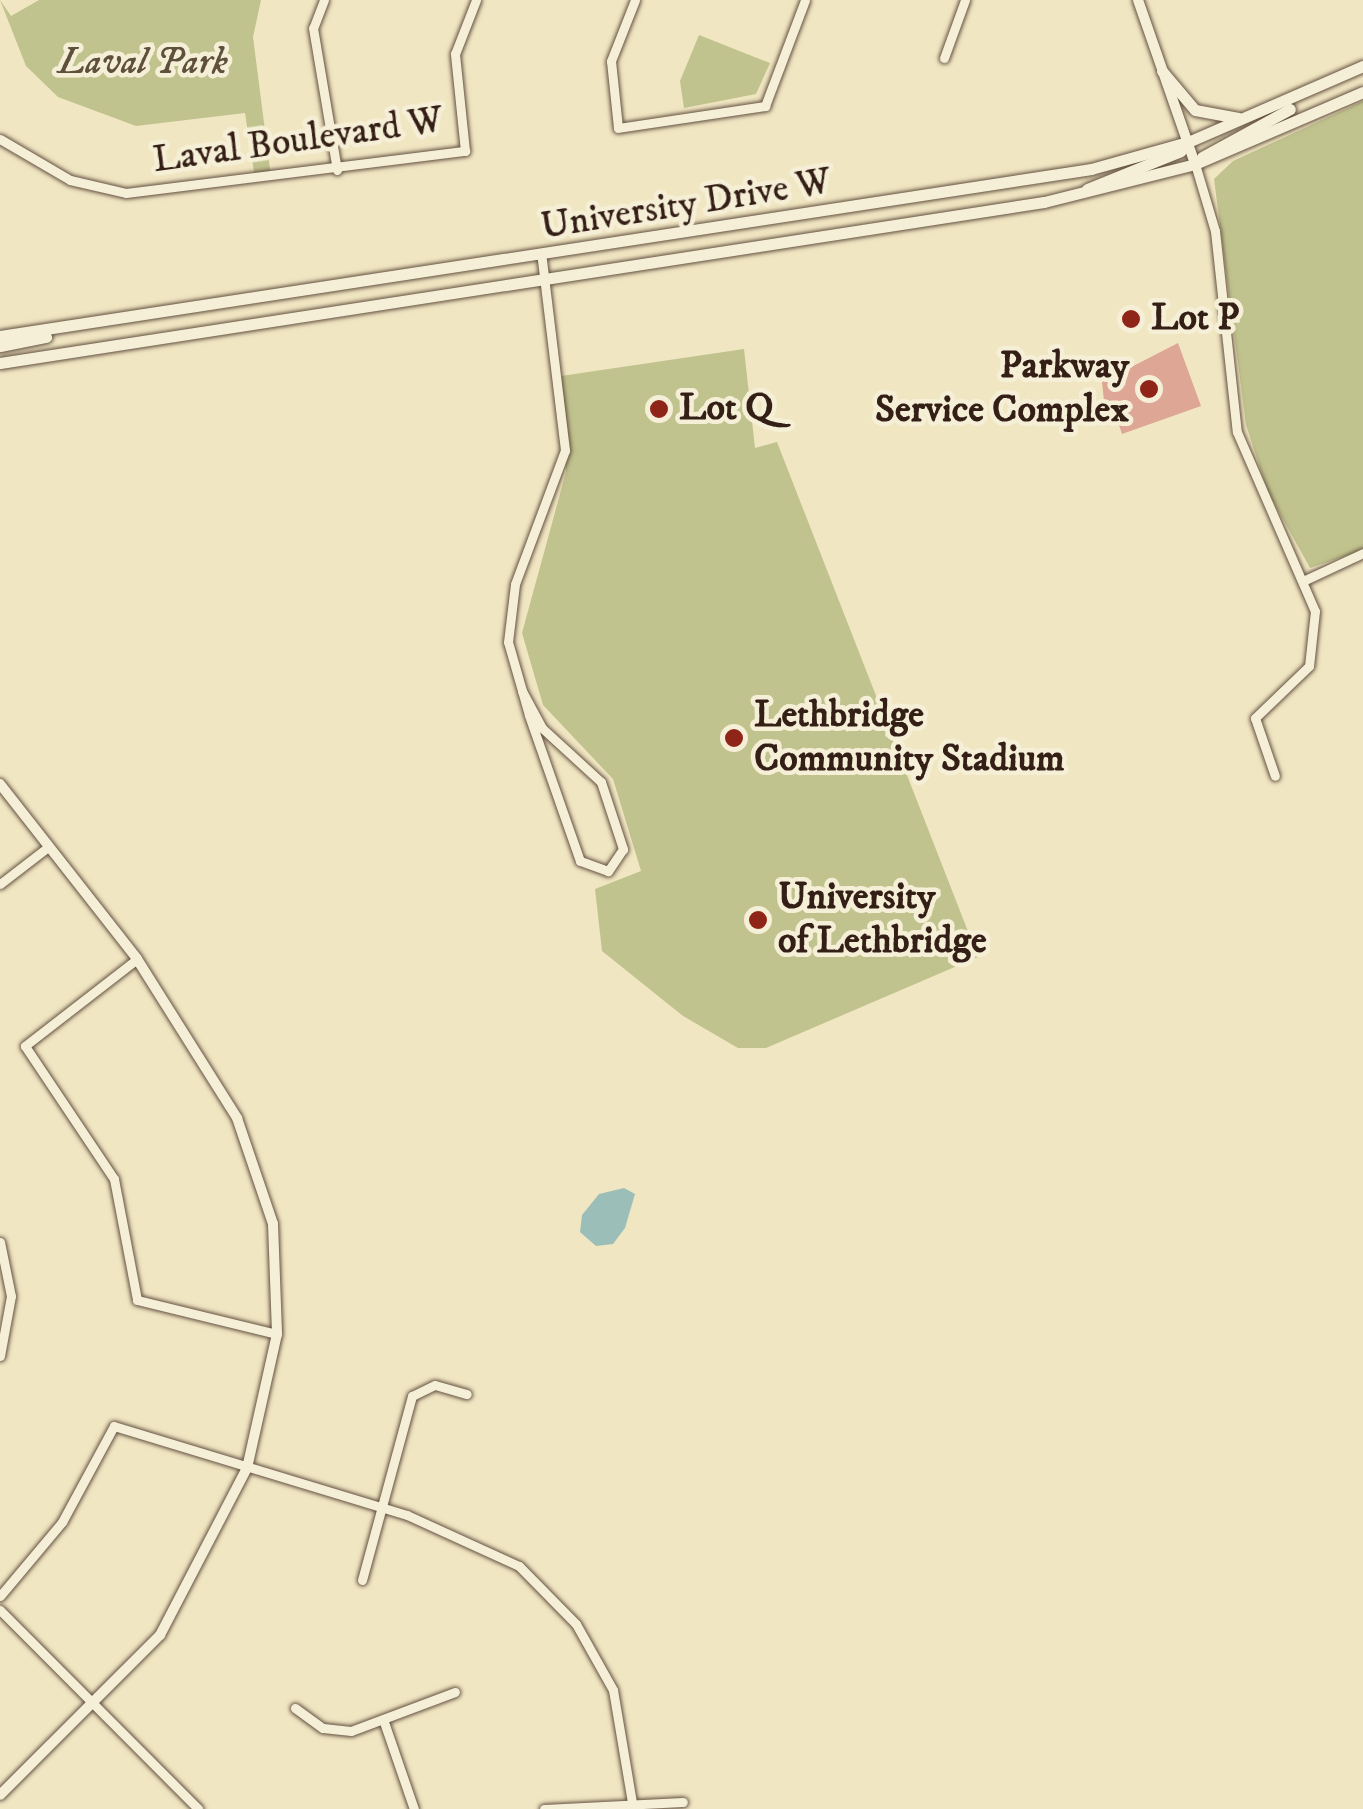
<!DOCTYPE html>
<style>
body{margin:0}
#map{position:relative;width:1363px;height:1809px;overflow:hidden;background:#f1e6c2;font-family:"IM FELL DW Pica",serif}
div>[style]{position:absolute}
.green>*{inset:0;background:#c1c38e}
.water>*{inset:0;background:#9bbeb8}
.building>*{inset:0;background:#dea695}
.roads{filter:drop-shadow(0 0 2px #635141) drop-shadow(0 0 2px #635141)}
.minor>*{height:9px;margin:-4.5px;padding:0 4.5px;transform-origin:4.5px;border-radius:4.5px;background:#f6efd7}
.tertiary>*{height:10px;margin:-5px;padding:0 5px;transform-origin:5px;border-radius:5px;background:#f6efd7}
.secondary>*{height:11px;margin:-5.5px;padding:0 5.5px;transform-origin:5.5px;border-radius:5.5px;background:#f6efd7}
.dots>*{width:28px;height:28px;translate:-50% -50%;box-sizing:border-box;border:5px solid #f6efd7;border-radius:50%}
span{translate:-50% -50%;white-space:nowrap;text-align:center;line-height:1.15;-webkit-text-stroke:9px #f6efd7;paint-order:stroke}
.park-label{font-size:38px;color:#5e503a;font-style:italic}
.street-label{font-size:38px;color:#341f16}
.poi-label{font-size:38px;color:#341f16;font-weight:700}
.left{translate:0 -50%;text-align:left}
.right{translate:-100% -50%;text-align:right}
</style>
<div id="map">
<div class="green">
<i style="clip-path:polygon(0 0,11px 16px,39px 0,261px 0,253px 37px,271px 177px,255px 179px,245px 113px,136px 126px,58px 97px,26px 66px)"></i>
<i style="clip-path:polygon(699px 35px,770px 63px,756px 94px,684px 108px,680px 81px)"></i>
<i style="clip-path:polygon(1363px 101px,1363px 550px,1310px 568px,1268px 492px,1246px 425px,1214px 179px,1233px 161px)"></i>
<i style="clip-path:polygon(744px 349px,755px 448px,777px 442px,978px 957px,766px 1048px,738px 1048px,683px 1016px,602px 951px,595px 889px,641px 871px,613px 779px,543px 705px,522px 633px,566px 472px,561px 376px)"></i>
</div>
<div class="water">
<i style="clip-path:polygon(624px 1188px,635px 1194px,625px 1228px,613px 1244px,596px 1246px,580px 1232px,582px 1215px,599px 1194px)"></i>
</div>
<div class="building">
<i style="clip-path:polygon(1178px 343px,1201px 406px,1122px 434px,1116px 416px,1106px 420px,1102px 382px)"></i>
</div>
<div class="roads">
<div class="minor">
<i style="left:324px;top:0;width:30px;rotate:111deg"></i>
<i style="left:313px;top:28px;width:144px;rotate:80.4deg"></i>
<i style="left:635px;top:0;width:66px;rotate:111.5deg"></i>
<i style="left:611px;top:61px;width:67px;rotate:84deg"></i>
<i style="left:618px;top:128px;width:149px;rotate:-8.5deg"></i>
<i style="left:765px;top:106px;width:113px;rotate:-69.3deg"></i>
<i style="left:944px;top:58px;width:62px;rotate:-70.1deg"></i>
<i style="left:0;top:139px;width:81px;rotate:30.4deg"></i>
<i style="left:70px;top:180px;width:57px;rotate:13.1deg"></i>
<i style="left:126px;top:193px;width:342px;rotate:-7.1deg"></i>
<i style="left:465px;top:151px;width:98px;rotate:-95.9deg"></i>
<i style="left:455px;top:54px;width:58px;rotate:-68.7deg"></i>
<i style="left:1195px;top:164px;width:70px;rotate:73.4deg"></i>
<i style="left:1215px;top:231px;width:202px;rotate:83.8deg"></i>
<i style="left:1237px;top:432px;width:195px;rotate:66.5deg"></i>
<i style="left:1315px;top:611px;width:55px;rotate:96.2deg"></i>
<i style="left:1309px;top:666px;width:75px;rotate:136.1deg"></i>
<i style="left:1255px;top:718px;width:61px;rotate:71deg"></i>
<i style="left:1303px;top:581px;width:66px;rotate:-25deg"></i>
<i style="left:522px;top:691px;width:42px;rotate:61.6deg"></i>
<i style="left:542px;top:728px;width:80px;rotate:42.5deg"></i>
<i style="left:601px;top:782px;width:71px;rotate:71.8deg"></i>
<i style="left:623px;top:849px;width:27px;rotate:124deg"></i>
<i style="left:608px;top:871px;width:30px;rotate:-160deg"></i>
<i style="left:580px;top:861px;width:155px;rotate:-109.3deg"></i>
<i style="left:529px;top:715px;width:76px;rotate:-106deg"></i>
<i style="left:508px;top:642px;width:58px;rotate:-83.1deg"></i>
<i style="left:515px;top:584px;width:143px;rotate:-69.5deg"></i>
<i style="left:565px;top:450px;width:192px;rotate:-96.9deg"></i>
<i style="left:0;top:884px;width:61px;rotate:-37.6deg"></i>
<i style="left:137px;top:959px;width:142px;rotate:142.2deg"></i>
<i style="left:25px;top:1046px;width:160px;rotate:56.2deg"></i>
<i style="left:114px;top:1179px;width:123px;rotate:79.2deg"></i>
<i style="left:137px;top:1300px;width:144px;rotate:13.7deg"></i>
<i style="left:0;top:1242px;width:55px;rotate:78.5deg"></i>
<i style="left:11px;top:1296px;width:61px;rotate:100.4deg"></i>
<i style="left:362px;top:1580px;width:191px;rotate:-74.8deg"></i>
<i style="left:412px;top:1396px;width:25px;rotate:-26deg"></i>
<i style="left:435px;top:1385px;width:33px;rotate:16deg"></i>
<i style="left:0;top:1596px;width:97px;rotate:-50deg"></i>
<i style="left:62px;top:1522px;width:109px;rotate:-61.6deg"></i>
<i style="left:114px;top:1426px;width:306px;rotate:16.9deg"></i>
<i style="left:407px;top:1515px;width:123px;rotate:24.5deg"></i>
<i style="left:519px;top:1566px;width:81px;rotate:45.5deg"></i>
<i style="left:576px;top:1624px;width:76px;rotate:60.7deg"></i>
<i style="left:613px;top:1690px;width:114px;rotate:80.4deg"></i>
<i style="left:0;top:1610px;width:281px;rotate:45.1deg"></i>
<i style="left:295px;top:1708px;width:34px;rotate:36deg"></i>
<i style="left:323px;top:1728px;width:28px;rotate:6deg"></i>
<i style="left:351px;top:1731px;width:111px;rotate:-20.6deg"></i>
<i style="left:384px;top:1722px;width:92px;rotate:71deg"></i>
<i style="left:544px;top:1809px;width:139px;rotate:-2.9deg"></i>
</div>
<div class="tertiary">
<i style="left:1138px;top:0;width:174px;rotate:70.8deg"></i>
<i style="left:0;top:784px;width:222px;rotate:51.9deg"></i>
<i style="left:137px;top:959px;width:188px;rotate:57.8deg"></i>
<i style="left:237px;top:1118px;width:112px;rotate:71.2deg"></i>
<i style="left:273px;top:1224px;width:110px;rotate:87.9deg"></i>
<i style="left:277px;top:1334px;width:137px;rotate:102.6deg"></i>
<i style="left:247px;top:1468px;width:188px;rotate:117.5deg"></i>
<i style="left:160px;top:1635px;width:226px;rotate:135deg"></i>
</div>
<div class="secondary">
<i style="left:1162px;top:71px;width:51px;rotate:49.8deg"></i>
<i style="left:1195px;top:110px;width:44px;rotate:10.5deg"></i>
<i style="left:1202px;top:157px;width:100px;rotate:-28.6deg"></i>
<i style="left:1087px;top:189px;width:101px;rotate:-22deg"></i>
<i style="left:0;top:336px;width:1104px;rotate:-8.7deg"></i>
<i style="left:1091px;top:169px;width:101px;rotate:-15.6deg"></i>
<i style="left:1188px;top:142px;width:191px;rotate:-23.5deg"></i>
<i style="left:0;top:346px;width:47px;rotate:-11.1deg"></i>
<i style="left:0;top:363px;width:1056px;rotate:-8.77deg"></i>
<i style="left:1044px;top:202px;width:156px;rotate:-14.1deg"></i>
<i style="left:1195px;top:164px;width:183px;rotate:-23.2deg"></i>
</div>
</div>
<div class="dots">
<i style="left:1131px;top:319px;background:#8f2418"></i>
<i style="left:1149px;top:389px;background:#8f2418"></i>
<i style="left:659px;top:409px;background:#8f2418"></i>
<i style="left:734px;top:738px;background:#8f2418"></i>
<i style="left:758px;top:920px;background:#8f2418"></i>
</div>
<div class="park-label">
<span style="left:143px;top:63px">Laval Park</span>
</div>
<div class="street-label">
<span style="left:298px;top:141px;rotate:-8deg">Laval Boulevard W</span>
<span style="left:686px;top:205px;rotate:-9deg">University Drive W</span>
</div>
<div class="poi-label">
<span class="left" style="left:1151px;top:319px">Lot P</span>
<span class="right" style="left:1129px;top:389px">Parkway<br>Service Complex</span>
<span class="left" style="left:679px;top:409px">Lot Q</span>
<span class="left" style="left:754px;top:738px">Lethbridge<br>Community Stadium</span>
<span class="left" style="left:778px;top:920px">University<br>of Lethbridge</span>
</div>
</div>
